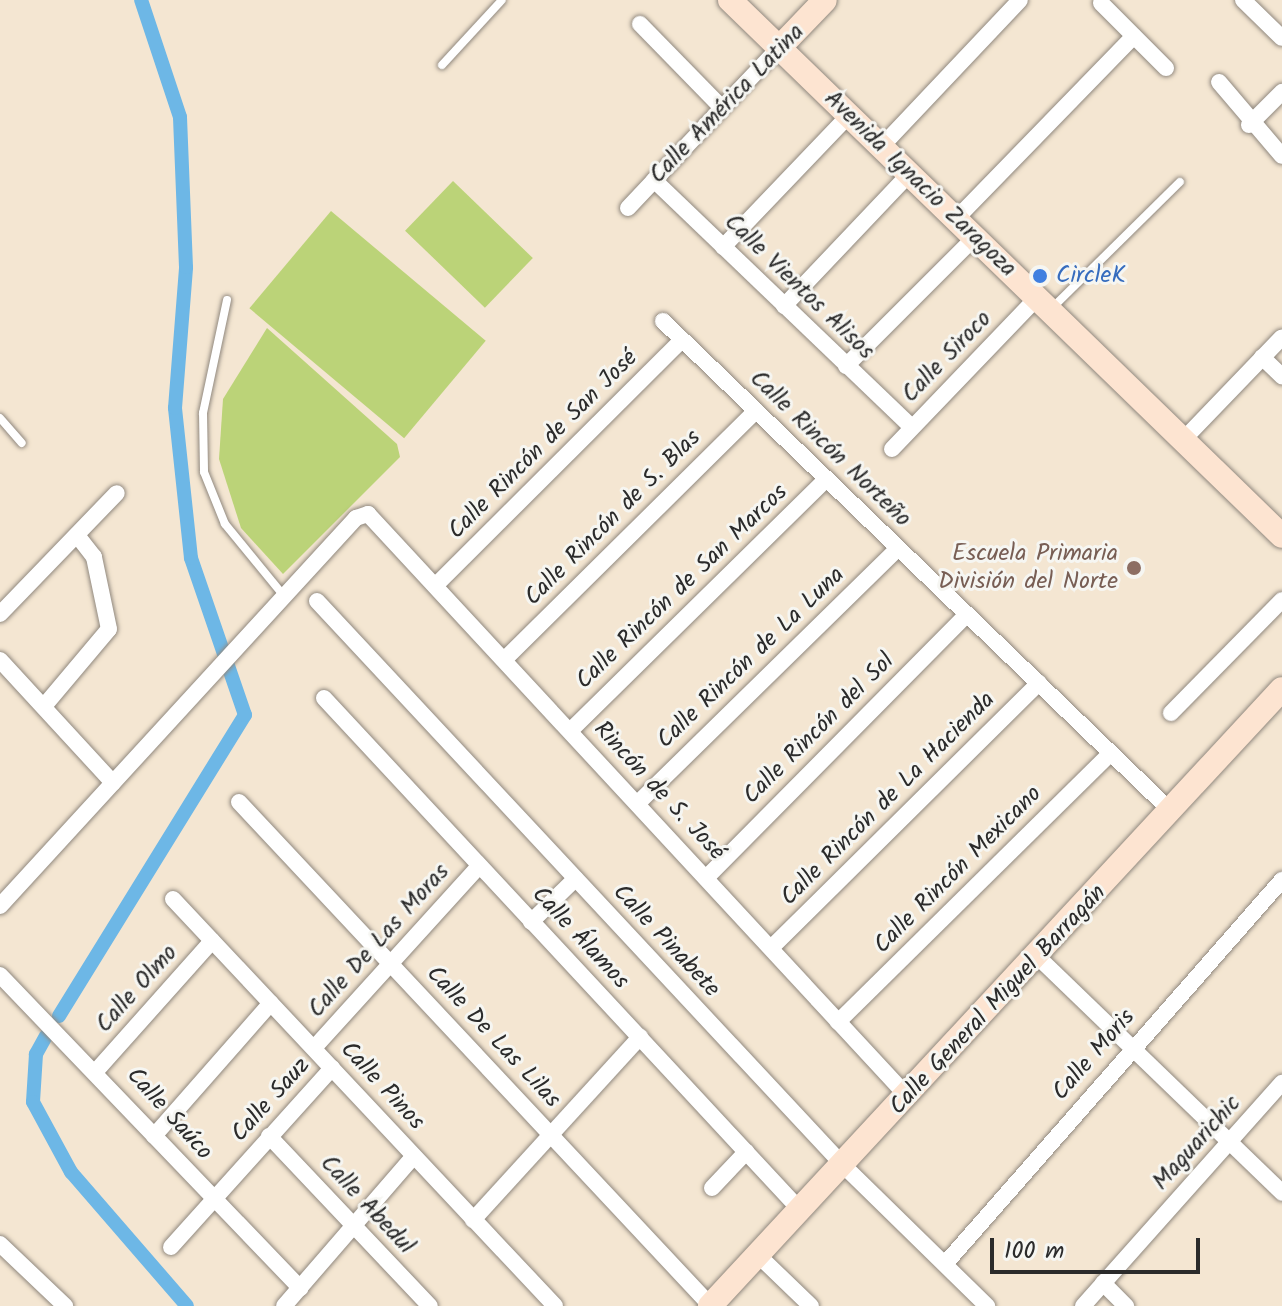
<!DOCTYPE html>
<meta charset="utf-8">
<style>
body{margin:0}
#map{position:relative;width:1282px;height:1306px;overflow:hidden;background:#f4e6d2;font-family:Kalam,sans-serif}
div>[style]{position:absolute}
.green>*{inset:0;background:#bbd378;transform-origin:0 0}
.canal>*{height:14px;margin:-7px;padding:0 7px;transform-origin:7px;border-radius:7px;background:#6db7e6}
.roads{filter:drop-shadow(0 0 2px #90887e) drop-shadow(0 0 2px #90887e)}
.lane>*{height:8px;margin:-4px;padding:0 4px;transform-origin:4px;border-radius:4px;background:#fff}
.street>*{height:16px;margin:-8px;padding:0 8px;transform-origin:8px;border-radius:8px;background:#fff}
.secondary>*{height:24px;margin:-12px;padding:0 12px;transform-origin:12px;border-radius:12px;background:#fde4d1}
.dots>*{width:22px;height:22px;translate:-50% -50%;box-sizing:border-box;border:4px solid #f6f6f2;border-radius:50%}
span{translate:-50% -50%;white-space:nowrap;text-align:center;line-height:1.15;-webkit-text-stroke:6px #f6f6f2;paint-order:stroke}
.street-label{font-size:24px;color:#2b2b2b}
.shop-label{font-size:24px;color:#366cbe}
.left{translate:0 -50%;text-align:left}
.education-label{font-size:24px;color:#785e54}
.right{translate:-100% -50%;text-align:right}
.scale{position:absolute;left:990px;top:1238px;width:210px;height:36px;box-sizing:border-box;border:4px solid #2b2b2b;border-top:0;padding-left:10px;font-size:24px;line-height:28px;white-space:nowrap;color:#2b2b2b;-webkit-text-stroke:6px #f6f6f2;paint-order:stroke}
</style>
<div id="map">
<div class="green">
<i style="left:453px;top:181px;width:111px;height:69px;rotate:44deg"></i>
<i style="left:331px;top:211px;width:202px;height:127px;rotate:40deg"></i>
<i style="clip-path:polygon(267px 328px,397px 444px,400px 457px,283px 574px,241px 528px,219px 459px,223px 399px)"></i>
</div>
<div class="canal">
<i style="left:59px;top:1016px;width:354px;rotate:-58.3deg"></i>
<i style="left:245px;top:715px;width:166px;rotate:-109deg"></i>
<i style="left:191px;top:558px;width:151px;rotate:-96.1deg"></i>
<i style="left:175px;top:408px;width:141px;rotate:-85.5deg"></i>
<i style="left:186px;top:267px;width:150px;rotate:-92.3deg"></i>
<i style="left:180px;top:117px;width:123px;rotate:-108.4deg"></i>
<i style="left:46px;top:1036px;width:21px;rotate:119deg"></i>
<i style="left:36px;top:1054px;width:48px;rotate:93.6deg"></i>
<i style="left:33px;top:1102px;width:80px;rotate:61.5deg"></i>
<i style="left:71px;top:1172px;width:177px;rotate:49.1deg"></i>
</div>
<div class="roads">
<div class="lane">
<i style="left:442px;top:65px;width:88px;rotate:-47.3deg"></i>
<i style="left:227px;top:300px;width:116px;rotate:102deg"></i>
<i style="left:203px;top:413px;width:59px;rotate:89deg"></i>
<i style="left:204px;top:472px;width:56px;rotate:68deg"></i>
<i style="left:225px;top:524px;width:93px;rotate:50.7deg"></i>
<i style="left:1051px;top:309px;width:181px;rotate:-44.6deg"></i>
<i style="left:0;top:418px;width:33px;rotate:49deg"></i>
</div>
<div class="street">
<i style="left:1243px;top:0;width:54px;rotate:44.3deg"></i>
<i style="left:1101px;top:3px;width:92px;rotate:45deg"></i>
<i style="left:640px;top:24px;width:117px;rotate:45.7deg"></i>
<i style="left:1219px;top:82px;width:97px;rotate:49.6deg"></i>
<i style="left:1249px;top:125px;width:47px;rotate:-45deg"></i>
<i style="left:881px;top:147px;width:202px;rotate:-46.6deg"></i>
<i style="left:654px;top:180px;width:357px;rotate:43.8deg"></i>
<i style="left:628px;top:208px;width:220px;rotate:-46.7deg"></i>
<i style="left:956px;top:219px;width:255px;rotate:-45.8deg"></i>
<i style="left:723px;top:247px;width:182px;rotate:-46.3deg"></i>
<i style="left:784px;top:306px;width:183px;rotate:-46.5deg"></i>
<i style="left:663px;top:321px;width:707px;rotate:43.97deg"></i>
<i style="left:1262px;top:357px;width:28px;rotate:44deg"></i>
<i style="left:846px;top:366px;width:182px;rotate:-45deg"></i>
<i style="left:1184px;top:439px;width:141px;rotate:-46.1deg"></i>
<i style="left:892px;top:449px;width:209px;rotate:-46.2deg"></i>
<i style="left:437px;top:584px;width:346px;rotate:-44.9deg"></i>
<i style="left:317px;top:601px;width:771px;rotate:47deg"></i>
<i style="left:843px;top:1165px;width:202px;rotate:44.4deg"></i>
<i style="left:0;top:614px;width:168px;rotate:-46deg"></i>
<i style="left:505px;top:659px;width:353px;rotate:-44.7deg"></i>
<i style="left:0;top:660px;width:167px;rotate:47.4deg"></i>
<i style="left:324px;top:698px;width:700px;rotate:47.08deg"></i>
<i style="left:45px;top:705px;width:99px;rotate:-49.9deg"></i>
<i style="left:109px;top:629px;width:74px;rotate:-101.8deg"></i>
<i style="left:94px;top:557px;width:28px;rotate:-128deg"></i>
<i style="left:1171px;top:713px;width:158px;rotate:-45.5deg"></i>
<i style="left:571px;top:730px;width:358px;rotate:-44.5deg"></i>
<i style="left:239px;top:802px;width:689px;rotate:46.88deg"></i>
<i style="left:638px;top:803px;width:364px;rotate:-44.4deg"></i>
<i style="left:706px;top:878px;width:371px;rotate:-45.3deg"></i>
<i style="left:173px;top:899px;width:558px;rotate:46.81deg"></i>
<i style="left:0;top:906px;width:527px;rotate:-47.46deg"></i>
<i style="left:356px;top:518px;width:13px;rotate:-18deg"></i>
<i style="left:368px;top:514px;width:795px;rotate:47.19deg"></i>
<i style="left:531px;top:922px;width:62px;rotate:-44.3deg"></i>
<i style="left:771px;top:948px;width:377px;rotate:-44.7deg"></i>
<i style="left:1039px;top:958px;width:338px;rotate:44deg"></i>
<i style="left:0;top:975px;width:434px;rotate:46.2deg"></i>
<i style="left:838px;top:1022px;width:383px;rotate:-44.6deg"></i>
<i style="left:314px;top:1048px;width:246px;rotate:-47.8deg"></i>
<i style="left:97px;top:1070px;width:173px;rotate:-48.3deg"></i>
<i style="left:154px;top:1136px;width:177px;rotate:-48.7deg"></i>
<i style="left:269px;top:1136px;width:234px;rotate:46.6deg"></i>
<i style="left:712px;top:1188px;width:50px;rotate:-46.6deg"></i>
<i style="left:473px;top:1220px;width:248px;rotate:-47.6deg"></i>
<i style="left:0;top:1244px;width:90px;rotate:43.6deg"></i>
<i style="left:171px;top:1247px;width:241px;rotate:-48deg"></i>
<i style="left:759px;top:1256px;width:72px;rotate:43.9deg"></i>
<i style="left:945px;top:1264px;width:511px;rotate:-48.73deg"></i>
<i style="left:1103px;top:1283px;width:33px;rotate:45deg"></i>
<i style="left:284px;top:1306px;width:198px;rotate:-49.1deg"></i>
<i style="left:1083px;top:1306px;width:299px;rotate:-48.3deg"></i>
</div>
<div class="secondary">
<i style="left:730px;top:0;width:769px;rotate:44.16deg"></i>
<i style="left:779px;top:48px;width:66px;rotate:-46.2deg"></i>
<i style="left:710px;top:1306px;width:841px;rotate:-47.17deg"></i>
</div>
</div>
<div class="dots">
<i style="left:1040px;top:276px;background:#3f7fe0"></i>
<i style="left:1134px;top:568px;background:#8d6e63"></i>
</div>
<div class="street-label">
<span style="left:727px;top:104px;rotate:-46deg">Calle América Latina</span>
<span style="left:920px;top:184px;rotate:44deg">Avenida Ignacio Zaragoza</span>
<span style="left:799px;top:287px;rotate:44deg">Calle Vientos Alisos</span>
<span style="left:947px;top:357px;rotate:-46deg">Calle Siroco</span>
<span style="left:543px;top:445px;rotate:-45deg">Calle Rincón de San José</span>
<span style="left:830px;top:449px;rotate:44deg">Calle Rincón Norteño</span>
<span style="left:613px;top:518px;rotate:-45deg">Calle Rincón de S. Blas</span>
<span style="left:682px;top:587px;rotate:-44deg">Calle Rincón de San Marcos</span>
<span style="left:751px;top:658px;rotate:-44deg">Calle Rincón de La Luna</span>
<span style="left:819px;top:729px;rotate:-45deg">Calle Rincón del Sol</span>
<span style="left:659px;top:791px;rotate:47deg">Rincón de S. José</span>
<span style="left:888px;top:799px;rotate:-45deg">Calle Rincón de La Hacienda</span>
<span style="left:958px;top:870px;rotate:-45deg">Calle Rincón Mexicano</span>
<span style="left:580px;top:938px;rotate:47deg">Calle Álamos</span>
<span style="left:379px;top:941px;rotate:-48deg">Calle De Las Moras</span>
<span style="left:666px;top:941px;rotate:47deg">Calle Pinabete</span>
<span style="left:137px;top:989px;rotate:-48deg">Calle Olmo</span>
<span style="left:998px;top:1000px;rotate:-47deg">Calle General Miguel Barragán</span>
<span style="left:493px;top:1037px;rotate:47deg">Calle De Las Lilas</span>
<span style="left:1094px;top:1055px;rotate:-49deg">Calle Moris</span>
<span style="left:382px;top:1086px;rotate:47deg">Calle Pinos</span>
<span style="left:271px;top:1100px;rotate:-48deg">Calle Sauz</span>
<span style="left:169px;top:1114px;rotate:48deg">Calle Saúco</span>
<span style="left:1197px;top:1143px;rotate:-48deg">Maguarichic</span>
<span style="left:367px;top:1205px;rotate:47deg">Calle Abedul</span>
</div>
<div class="shop-label">
<span class="left" style="left:1056px;top:276px">CircleK</span>
</div>
<div class="education-label">
<span class="right" style="left:1118px;top:568px">Escuela Primaria<br>División del Norte</span>
</div>
<div class="scale">100 m</div>
</div>
